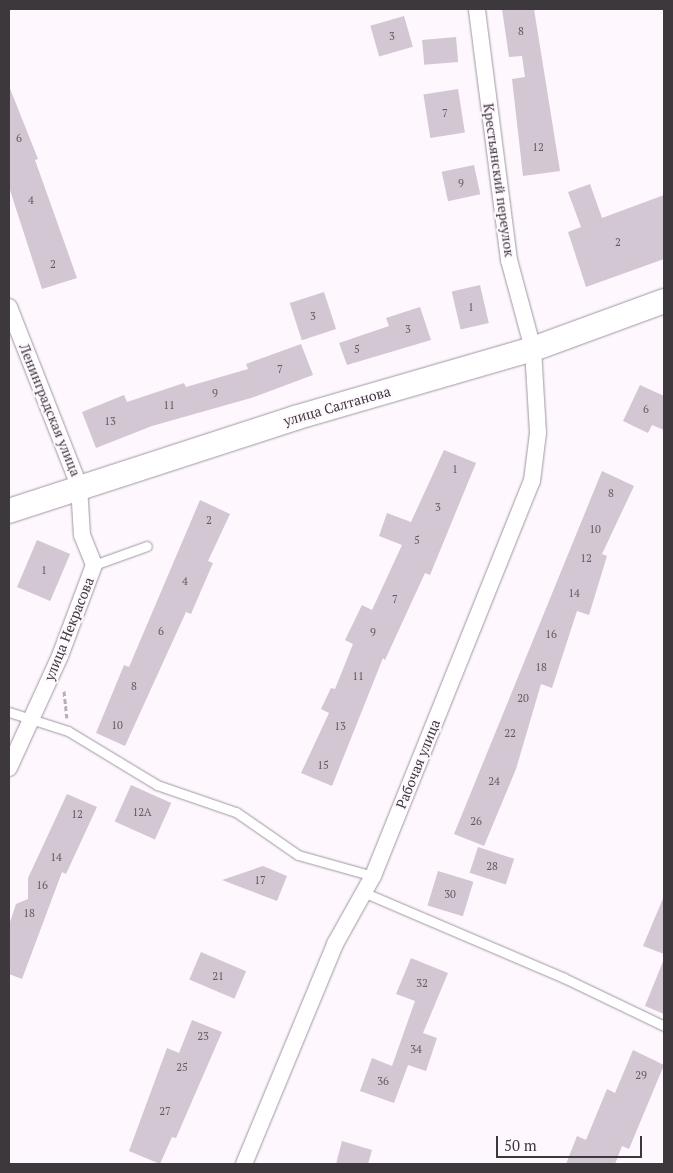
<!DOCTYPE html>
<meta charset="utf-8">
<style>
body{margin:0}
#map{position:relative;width:673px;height:1173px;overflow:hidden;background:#fef7fe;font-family:"PT Serif",serif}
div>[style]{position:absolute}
.building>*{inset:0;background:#d2c7d3;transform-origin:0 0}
.path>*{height:3px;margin-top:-1.5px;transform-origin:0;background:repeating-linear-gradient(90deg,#b6b0b6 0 5px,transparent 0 7.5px)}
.roads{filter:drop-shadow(0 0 1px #a196a1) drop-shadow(0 0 1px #a196a1)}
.service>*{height:9px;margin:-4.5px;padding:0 4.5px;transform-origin:4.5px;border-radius:4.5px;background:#fff}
.minor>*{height:16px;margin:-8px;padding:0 8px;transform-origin:8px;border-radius:8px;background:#fff}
.secondary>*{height:24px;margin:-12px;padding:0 12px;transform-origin:12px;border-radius:12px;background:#fff}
span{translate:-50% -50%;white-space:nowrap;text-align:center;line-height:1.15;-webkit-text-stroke:4px #fef7fe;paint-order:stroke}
.number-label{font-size:11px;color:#625c62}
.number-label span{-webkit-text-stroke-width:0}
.street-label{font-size:14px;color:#3c383c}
.frame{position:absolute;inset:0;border:10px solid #3c383c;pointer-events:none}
.scale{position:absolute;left:496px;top:1136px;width:146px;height:22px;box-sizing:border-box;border:2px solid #3c383c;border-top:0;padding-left:6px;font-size:15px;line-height:18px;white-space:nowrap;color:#3c383c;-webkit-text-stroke:4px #fef7fe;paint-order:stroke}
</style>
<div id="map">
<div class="building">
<i style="clip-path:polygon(502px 9px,534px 9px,560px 171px,523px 176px,512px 79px,525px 77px,522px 56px,509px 57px)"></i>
<i style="left:404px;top:16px;width:32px;height:35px;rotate:74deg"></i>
<i style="left:456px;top:37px;width:25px;height:34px;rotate:85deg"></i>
<i style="clip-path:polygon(9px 86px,38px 159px,35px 160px,77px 278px,42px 289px,9px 187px)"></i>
<i style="left:458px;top:89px;width:44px;height:35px;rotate:81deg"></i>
<i style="left:474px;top:165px;width:30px;height:33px;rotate:78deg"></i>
<i style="clip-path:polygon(590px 184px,602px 218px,664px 195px,664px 259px,586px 287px,568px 232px,581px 227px,568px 192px)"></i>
<i style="left:480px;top:285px;width:39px;height:29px;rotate:77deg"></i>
<i style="left:324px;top:292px;width:39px;height:36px;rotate:72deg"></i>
<i style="clip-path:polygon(420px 307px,431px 340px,347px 365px,339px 343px,389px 326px,386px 318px)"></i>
<i style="clip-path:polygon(301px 344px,313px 375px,251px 398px,152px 426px,96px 448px,82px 412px,124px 395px,127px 402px,184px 383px,186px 387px,248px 369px,246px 364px)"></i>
<i style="clip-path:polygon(640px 385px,664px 396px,664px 430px,652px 425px,648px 433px,623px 421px)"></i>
<i style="clip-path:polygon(444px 450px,476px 463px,430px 575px,425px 573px,385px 660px,383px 658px,332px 786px,301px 773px,329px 713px,321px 709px,331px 688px,335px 689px,353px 644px,345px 640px,362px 605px,372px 610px,402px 545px,379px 536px,387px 513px,411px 522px)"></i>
<i style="clip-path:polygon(602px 471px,634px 486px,602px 554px,607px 556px,589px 615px,577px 611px,552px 688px,541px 684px,516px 769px,484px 846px,454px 834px)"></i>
<i style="clip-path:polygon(200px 500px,230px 514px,208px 561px,213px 563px,191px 614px,186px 612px,125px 746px,96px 733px,124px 665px,129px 667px)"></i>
<i style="left:37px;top:540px;width:36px;height:51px;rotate:23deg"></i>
<i style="left:131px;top:785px;width:44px;height:40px;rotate:24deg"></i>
<i style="clip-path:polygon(67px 794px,97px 807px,66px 874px,62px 872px,22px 979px,9px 974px,9px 925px,16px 904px,28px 899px,28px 878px)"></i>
<i style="left:478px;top:847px;width:38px;height:27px;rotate:18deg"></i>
<i style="clip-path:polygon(263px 866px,287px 876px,277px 901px,222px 880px)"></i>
<i style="left:438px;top:871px;width:37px;height:36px;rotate:17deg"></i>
<i style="clip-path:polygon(664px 896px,664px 954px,643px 946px)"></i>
<i style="left:201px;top:952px;width:49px;height:30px;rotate:23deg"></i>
<i style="clip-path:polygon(411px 958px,448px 973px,423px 1033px,437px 1038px,426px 1071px,408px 1065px,394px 1103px,360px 1091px,372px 1058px,392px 1066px,415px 1001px,396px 994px)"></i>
<i style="clip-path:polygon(664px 959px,664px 1014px,645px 1006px)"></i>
<i style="clip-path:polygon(192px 1020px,222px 1032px,176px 1138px,172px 1137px,160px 1164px,129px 1151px,167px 1048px,179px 1053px)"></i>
<i style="clip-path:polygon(633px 1050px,664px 1065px,629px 1149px,622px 1146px,615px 1164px,566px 1164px,577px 1136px,586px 1140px,607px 1089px,615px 1093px)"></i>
<i style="clip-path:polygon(342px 1141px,372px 1150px,368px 1164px,336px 1164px)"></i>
</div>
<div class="path">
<i style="left:64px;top:691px;width:27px;rotate:84deg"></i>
</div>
<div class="roads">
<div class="service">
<i style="left:94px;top:565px;width:56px;rotate:-19.7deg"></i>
<i style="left:9px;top:712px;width:62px;rotate:17.9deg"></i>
<i style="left:68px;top:731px;width:104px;rotate:31.2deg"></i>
<i style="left:157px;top:785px;width:83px;rotate:18.9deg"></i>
<i style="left:236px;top:812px;width:75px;rotate:34.7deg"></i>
<i style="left:298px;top:855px;width:78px;rotate:15.6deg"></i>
<i style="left:365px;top:893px;width:216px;rotate:23.1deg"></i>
<i style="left:564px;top:978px;width:111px;rotate:25.6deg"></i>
</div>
<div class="minor">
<i style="left:9px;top:307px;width:192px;rotate:68.6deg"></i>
<i style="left:79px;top:486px;width:49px;rotate:86.5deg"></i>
<i style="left:82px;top:535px;width:32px;rotate:68deg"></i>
<i style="left:94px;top:565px;width:97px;rotate:110.5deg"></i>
<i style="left:60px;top:656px;width:123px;rotate:114.5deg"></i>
<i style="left:244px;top:1164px;width:238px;rotate:-67.5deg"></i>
<i style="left:335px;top:944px;width:78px;rotate:-60.8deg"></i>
<i style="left:373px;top:876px;width:426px;rotate:-68.1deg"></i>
<i style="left:532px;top:481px;width:48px;rotate:-82.9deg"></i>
<i style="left:538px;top:433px;width:84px;rotate:-93.4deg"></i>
<i style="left:533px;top:349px;width:92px;rotate:-105.1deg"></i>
<i style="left:509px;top:260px;width:253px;rotate:-97.3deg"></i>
</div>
<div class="secondary">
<i style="left:9px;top:511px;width:301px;rotate:-18deg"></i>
<i style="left:295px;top:418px;width:248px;rotate:-16.2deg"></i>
<i style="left:533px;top:349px;width:140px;rotate:-20.1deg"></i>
</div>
</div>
<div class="number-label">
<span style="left:521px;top:31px">8</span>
<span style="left:392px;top:36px">3</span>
<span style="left:445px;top:113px">7</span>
<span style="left:19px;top:138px">6</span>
<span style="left:538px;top:147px">12</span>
<span style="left:461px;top:183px">9</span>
<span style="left:31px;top:200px">4</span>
<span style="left:618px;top:242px">2</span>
<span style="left:53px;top:264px">2</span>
<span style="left:471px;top:307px">1</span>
<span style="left:313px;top:316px">3</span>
<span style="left:408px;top:329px">3</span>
<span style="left:357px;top:349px">5</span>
<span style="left:280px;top:369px">7</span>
<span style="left:215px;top:393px">9</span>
<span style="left:169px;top:405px">11</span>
<span style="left:646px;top:409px">6</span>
<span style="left:110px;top:421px">13</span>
<span style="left:455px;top:469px">1</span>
<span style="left:611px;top:493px">8</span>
<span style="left:438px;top:507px">3</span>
<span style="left:209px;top:520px">2</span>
<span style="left:595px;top:529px">10</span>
<span style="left:417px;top:540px">5</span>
<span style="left:586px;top:558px">12</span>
<span style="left:44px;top:570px">1</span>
<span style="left:185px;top:581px">4</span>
<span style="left:574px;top:593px">14</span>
<span style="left:395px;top:599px">7</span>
<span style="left:161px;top:631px">6</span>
<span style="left:373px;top:632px">9</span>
<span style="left:551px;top:634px">16</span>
<span style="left:541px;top:667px">18</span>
<span style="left:358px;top:676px">11</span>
<span style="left:134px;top:686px">8</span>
<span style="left:523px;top:698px">20</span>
<span style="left:117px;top:725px">10</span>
<span style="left:340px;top:726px">13</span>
<span style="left:510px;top:733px">22</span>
<span style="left:323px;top:765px">15</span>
<span style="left:494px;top:781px">24</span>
<span style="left:142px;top:812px">12А</span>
<span style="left:77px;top:814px">12</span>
<span style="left:476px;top:821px">26</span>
<span style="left:56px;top:857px">14</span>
<span style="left:492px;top:866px">28</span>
<span style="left:260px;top:880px">17</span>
<span style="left:42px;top:885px">16</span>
<span style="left:450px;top:894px">30</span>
<span style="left:29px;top:913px">18</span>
<span style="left:218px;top:976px">21</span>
<span style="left:422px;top:983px">32</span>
<span style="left:203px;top:1036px">23</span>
<span style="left:416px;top:1049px">34</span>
<span style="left:182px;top:1067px">25</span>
<span style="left:641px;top:1075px">29</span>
<span style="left:383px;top:1081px">36</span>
<span style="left:165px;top:1111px">27</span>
</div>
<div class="street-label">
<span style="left:499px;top:180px;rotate:82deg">Крестьянский переулок</span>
<span style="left:337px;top:406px;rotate:-16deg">улица Салтанова</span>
<span style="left:50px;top:410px;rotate:68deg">Ленинградская улица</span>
<span style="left:69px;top:629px;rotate:-68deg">улица Некрасова</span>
<span style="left:418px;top:764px;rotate:-68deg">Рабочая улица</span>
</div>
<div class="frame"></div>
<div class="scale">50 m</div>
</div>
